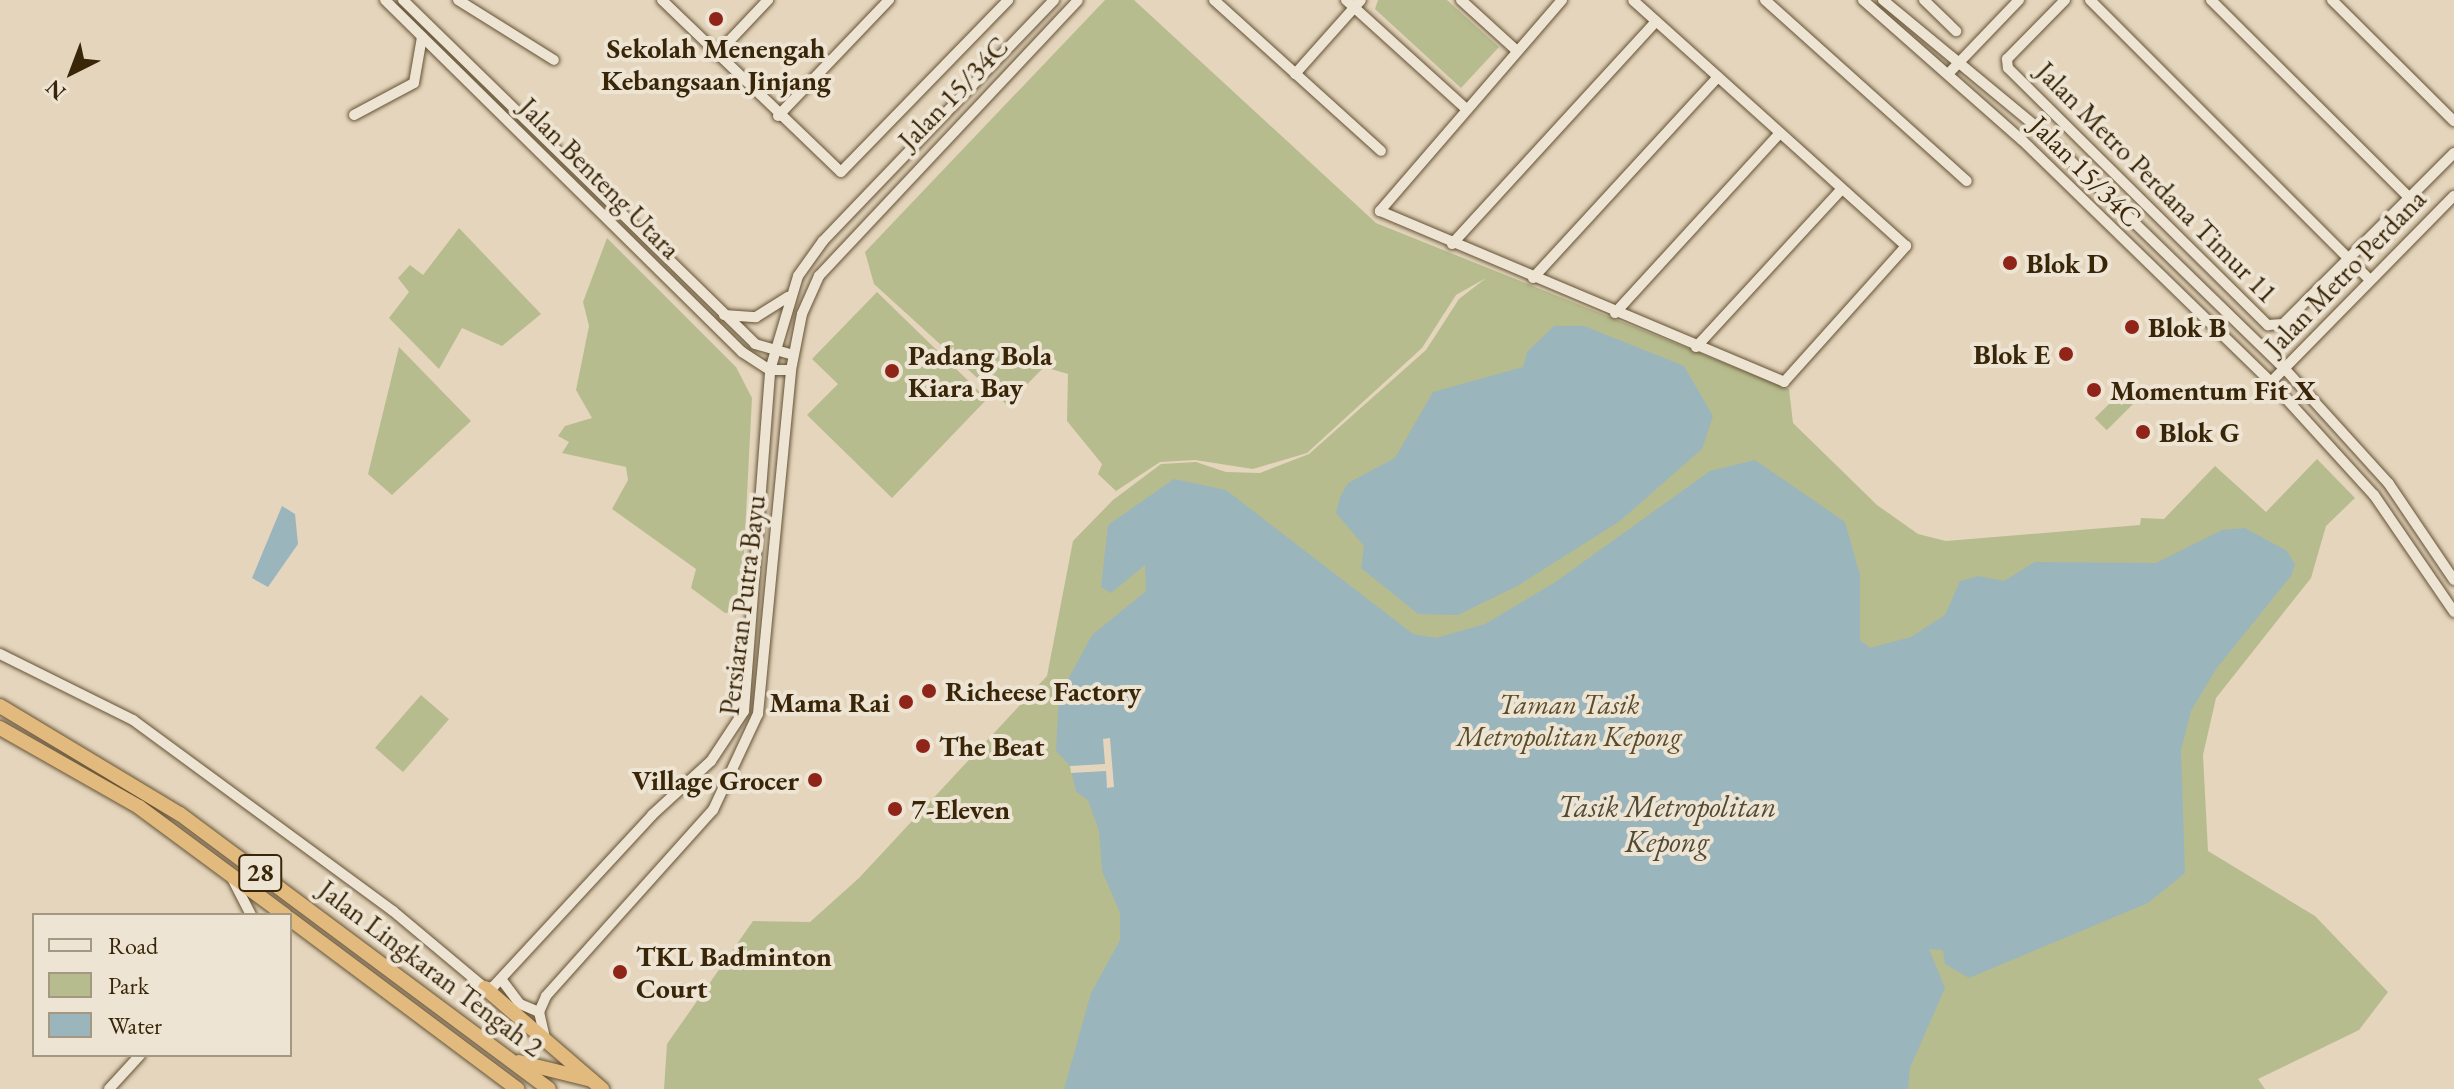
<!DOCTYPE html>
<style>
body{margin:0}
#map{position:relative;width:2454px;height:1089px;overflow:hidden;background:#e4d5bc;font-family:"EB Garamond",serif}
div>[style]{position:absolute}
.green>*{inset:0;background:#b7bc8e;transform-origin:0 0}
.water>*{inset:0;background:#9bb5bc}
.pier>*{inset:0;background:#e4d5bc}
.roads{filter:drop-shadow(0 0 2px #645235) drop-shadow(0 0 2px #645235)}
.minor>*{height:10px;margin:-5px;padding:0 5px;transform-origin:5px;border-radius:5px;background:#ede4d3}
.highway>*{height:14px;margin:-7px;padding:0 7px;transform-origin:7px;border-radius:7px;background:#e2ba7e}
.dots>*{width:22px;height:22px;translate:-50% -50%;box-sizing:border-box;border:4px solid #ede4d3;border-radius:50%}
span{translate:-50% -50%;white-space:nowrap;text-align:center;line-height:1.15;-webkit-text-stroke:8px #ede4d3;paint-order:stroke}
.shield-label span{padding:2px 6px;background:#ede4d3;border:2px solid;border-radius:6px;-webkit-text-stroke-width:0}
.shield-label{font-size:26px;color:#392608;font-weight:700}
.poi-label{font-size:28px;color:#392608;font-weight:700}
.left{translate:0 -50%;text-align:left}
.right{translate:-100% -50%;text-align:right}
.street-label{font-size:28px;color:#392608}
.park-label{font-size:28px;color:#584c2a;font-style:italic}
.water-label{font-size:30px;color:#524a35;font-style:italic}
.legend{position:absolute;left:32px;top:913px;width:260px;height:144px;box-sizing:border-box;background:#ede4d3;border:2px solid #a59882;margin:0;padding:10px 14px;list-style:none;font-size:24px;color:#392608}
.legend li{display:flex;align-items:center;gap:16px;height:40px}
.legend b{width:40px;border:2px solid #a59882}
.north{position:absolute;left:32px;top:32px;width:80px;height:80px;-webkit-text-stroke:6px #ede4d3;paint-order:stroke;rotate:222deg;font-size:22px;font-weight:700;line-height:32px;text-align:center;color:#392608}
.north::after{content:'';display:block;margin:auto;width:28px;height:36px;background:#392608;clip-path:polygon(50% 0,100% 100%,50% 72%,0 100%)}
</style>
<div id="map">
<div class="green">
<i style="clip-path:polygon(1105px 0,1134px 0,1376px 223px,1789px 389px,1793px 423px,1877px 505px,1918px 534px,1946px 541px,2140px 525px,2141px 518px,2164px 519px,2215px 466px,2266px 512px,2317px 459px,2355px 498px,2326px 526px,2311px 578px,2216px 698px,2203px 755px,2208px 851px,2315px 916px,2388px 992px,2359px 1030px,2258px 1079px,2265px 1089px,664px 1089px,667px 1044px,753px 921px,810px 922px,859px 878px,1047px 676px,1073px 541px,1113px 500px,1161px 464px,1196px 462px,1226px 472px,1260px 473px,1309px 454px,1426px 350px,1459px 299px,1486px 278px,1456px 295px,1422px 348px,1307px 453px,1253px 469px,1195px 460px,1160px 462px,1116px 491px,1098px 474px,1102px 464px,1067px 421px,1068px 374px,1044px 367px,1007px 405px,874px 284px,865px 252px)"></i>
<i style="clip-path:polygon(1378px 0,1447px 0,1499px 47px,1461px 88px,1375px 9px)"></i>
<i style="clip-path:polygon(459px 228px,541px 314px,502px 346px,462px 328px,439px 369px,389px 318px,409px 292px,398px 278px,410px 265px,423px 275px)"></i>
<i style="clip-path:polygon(607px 238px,736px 367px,752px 398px,741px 611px,725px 613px,691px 588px,696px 569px,612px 509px,628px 480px,626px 467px,562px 453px,569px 442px,558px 436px,565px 426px,592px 418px,576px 390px,589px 326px,583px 302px)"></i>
<i style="clip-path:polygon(877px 292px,987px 399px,892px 498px,807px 415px,838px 384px,812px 359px)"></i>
<i style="clip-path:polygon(399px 347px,471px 421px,392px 495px,368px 474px)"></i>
<i style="left:2123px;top:390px;width:17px;height:40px;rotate:45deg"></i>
<i style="left:421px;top:695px;width:37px;height:70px;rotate:41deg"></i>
</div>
<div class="water">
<i style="clip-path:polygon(1554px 326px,1584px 326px,1684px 366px,1713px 416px,1702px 449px,1620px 521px,1519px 585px,1458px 615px,1418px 614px,1361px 568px,1364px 546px,1336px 513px,1340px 497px,1348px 483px,1395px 458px,1433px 392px,1523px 367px,1527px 352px)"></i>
<i style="clip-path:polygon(1755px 460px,1845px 522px,1860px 575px,1860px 640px,1870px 648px,1911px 637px,1945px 615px,1960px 581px,1978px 576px,2004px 581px,2035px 562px,2156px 563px,2222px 530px,2245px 528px,2287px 551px,2295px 565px,2291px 576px,2216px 669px,2191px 711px,2181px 750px,2185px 873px,2148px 903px,1969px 978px,1945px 964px,1943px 950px,1929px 949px,1945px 988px,1910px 1068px,1908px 1089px,1064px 1089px,1091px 993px,1120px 940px,1120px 913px,1102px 871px,1099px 831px,1088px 800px,1076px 792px,1070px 766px,1056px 751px,1059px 696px,1092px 635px,1146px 591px,1145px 565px,1111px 593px,1101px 587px,1108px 525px,1174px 479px,1226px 490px,1413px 634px,1436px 638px,1485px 624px,1554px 583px,1710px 471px)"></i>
<i style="clip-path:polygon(282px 506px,295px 514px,298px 544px,268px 587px,252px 578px)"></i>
</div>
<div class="pier">
<i style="clip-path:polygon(1110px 738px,1114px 787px,1107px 788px,1106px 771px,1071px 773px,1070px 766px,1105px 764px,1103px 739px)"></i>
</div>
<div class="roads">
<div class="minor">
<i style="left:385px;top:0;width:501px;rotate:44.6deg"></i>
<i style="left:742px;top:352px;width:33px;rotate:33deg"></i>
<i style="left:770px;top:370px;width:21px"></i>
<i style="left:403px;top:0;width:492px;rotate:44.3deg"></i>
<i style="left:755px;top:344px;width:40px;rotate:16deg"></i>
<i style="left:458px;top:0;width:113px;rotate:32deg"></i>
<i style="left:662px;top:0;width:248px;rotate:43.9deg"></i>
<i style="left:841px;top:172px;width:240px;rotate:-45.8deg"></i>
<i style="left:1214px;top:0;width:225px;rotate:42.1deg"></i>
<i style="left:1346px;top:0;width:162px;rotate:42.2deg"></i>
<i style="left:1461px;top:0;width:76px;rotate:42.3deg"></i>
<i style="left:1562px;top:0;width:279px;rotate:130.8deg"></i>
<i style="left:1380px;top:211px;width:439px;rotate:22.9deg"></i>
<i style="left:1784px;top:382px;width:183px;rotate:-48.1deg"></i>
<i style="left:1906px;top:246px;width:367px;rotate:-138deg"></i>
<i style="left:1765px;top:0;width:271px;rotate:41.9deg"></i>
<i style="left:1863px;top:0;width:212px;rotate:41.4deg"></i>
<i style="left:2022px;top:140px;width:347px;rotate:44.2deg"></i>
<i style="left:2271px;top:382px;width:153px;rotate:47.7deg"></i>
<i style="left:2374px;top:495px;width:142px;rotate:55.6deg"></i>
<i style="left:1883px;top:0;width:196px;rotate:39.6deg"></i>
<i style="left:2034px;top:125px;width:349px;rotate:44.2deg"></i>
<i style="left:2284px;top:368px;width:156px;rotate:47.8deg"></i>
<i style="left:2389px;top:484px;width:116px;rotate:55.9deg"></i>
<i style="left:1924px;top:0;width:45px;rotate:44.1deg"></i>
<i style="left:2065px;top:0;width:83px;rotate:134.5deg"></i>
<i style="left:2007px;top:59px;width:9px;rotate:84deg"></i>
<i style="left:2008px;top:68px;width:366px;rotate:44.7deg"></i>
<i style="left:2268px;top:325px;width:15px;rotate:-4deg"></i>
<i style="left:2283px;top:324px;width:242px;rotate:-45deg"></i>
<i style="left:2090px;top:0;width:396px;rotate:45deg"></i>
<i style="left:2211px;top:0;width:281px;rotate:44.9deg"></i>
<i style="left:2332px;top:0;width:172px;rotate:44.8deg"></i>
<i style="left:716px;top:55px;width:76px;rotate:-46.6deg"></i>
<i style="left:1295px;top:74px;width:99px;rotate:-48.3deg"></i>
<i style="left:1948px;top:74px;width:103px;rotate:-46.2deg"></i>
<i style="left:354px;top:115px;width:68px;rotate:-28.1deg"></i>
<i style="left:414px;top:83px;width:47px;rotate:-80.1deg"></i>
<i style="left:778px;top:116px;width:161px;rotate:-46.3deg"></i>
<i style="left:1452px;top:244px;width:302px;rotate:-47.5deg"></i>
<i style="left:1533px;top:278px;width:273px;rotate:-47.4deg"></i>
<i style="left:1615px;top:313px;width:244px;rotate:-47.5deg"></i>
<i style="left:724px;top:315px;width:32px;rotate:4deg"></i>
<i style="left:756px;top:317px;width:38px;rotate:-32deg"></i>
<i style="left:1696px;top:347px;width:215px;rotate:-47.3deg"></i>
<i style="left:2271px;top:382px;width:261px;rotate:-45.5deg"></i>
<i style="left:0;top:654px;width:148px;rotate:26.4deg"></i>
<i style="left:133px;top:720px;width:323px;rotate:36.3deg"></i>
<i style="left:393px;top:911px;width:120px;rotate:39.9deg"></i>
<i style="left:485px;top:988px;width:8px;rotate:-7deg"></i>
<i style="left:493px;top:987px;width:234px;rotate:-47.2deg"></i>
<i style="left:652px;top:815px;width:80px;rotate:-42.5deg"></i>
<i style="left:711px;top:761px;width:60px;rotate:-56.6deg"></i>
<i style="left:744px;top:711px;width:342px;rotate:-85.6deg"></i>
<i style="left:770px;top:370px;width:98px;rotate:-73.4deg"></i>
<i style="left:798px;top:276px;width:43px;rotate:-54.5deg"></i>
<i style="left:823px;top:241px;width:334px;rotate:-46.2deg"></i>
<i style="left:232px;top:878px;width:42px;rotate:62.8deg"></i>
<i style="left:501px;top:979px;width:31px;rotate:53deg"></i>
<i style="left:520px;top:1004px;width:21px;rotate:23deg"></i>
<i style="left:545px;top:1038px;width:27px;rotate:-103deg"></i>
<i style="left:539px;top:1012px;width:17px;rotate:-66deg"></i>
<i style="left:546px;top:996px;width:250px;rotate:-48.1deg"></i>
<i style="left:713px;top:810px;width:106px;rotate:-64.9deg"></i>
<i style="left:758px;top:714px;width:346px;rotate:-84.5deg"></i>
<i style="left:791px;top:370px;width:57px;rotate:-78.9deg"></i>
<i style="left:802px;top:314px;width:42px;rotate:-65.9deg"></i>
<i style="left:819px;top:276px;width:378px;rotate:-46.8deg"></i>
<i style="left:109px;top:1089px;width:46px;rotate:-47.6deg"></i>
</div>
<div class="highway">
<i style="left:0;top:706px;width:210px;rotate:31deg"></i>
<i style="left:180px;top:814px;width:460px;rotate:36.7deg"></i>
<i style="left:0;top:728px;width:160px;rotate:29.6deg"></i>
<i style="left:139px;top:807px;width:182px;rotate:36.5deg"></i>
<i style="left:290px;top:919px;width:284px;rotate:36.8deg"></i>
<i style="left:485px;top:988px;width:155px;rotate:40.8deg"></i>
<i style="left:519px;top:1062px;width:75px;rotate:13.9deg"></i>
</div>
</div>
<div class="dots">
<i style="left:716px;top:19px;background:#8f2418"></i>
<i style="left:2010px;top:263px;background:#8f2418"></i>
<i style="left:2132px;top:327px;background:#8f2418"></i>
<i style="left:2066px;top:354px;background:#8f2418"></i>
<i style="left:892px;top:371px;background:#8f2418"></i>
<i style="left:2094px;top:390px;background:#8f2418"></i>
<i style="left:2143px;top:432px;background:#8f2418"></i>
<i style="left:929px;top:691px;background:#8f2418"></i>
<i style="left:906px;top:702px;background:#8f2418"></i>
<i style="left:923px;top:746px;background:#8f2418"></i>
<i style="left:815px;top:780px;background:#8f2418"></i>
<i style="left:895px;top:809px;background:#8f2418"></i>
<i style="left:620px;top:972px;background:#8f2418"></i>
</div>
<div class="shield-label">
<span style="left:260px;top:873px">28</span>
</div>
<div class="poi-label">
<span style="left:716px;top:64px">Sekolah Menengah<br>Kebangsaan Jinjang</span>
<span class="left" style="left:2026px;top:263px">Blok D</span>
<span class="left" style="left:2148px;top:327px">Blok B</span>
<span class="right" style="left:2050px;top:354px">Blok E</span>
<span class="left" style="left:908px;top:371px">Padang Bola<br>Kiara Bay</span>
<span class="left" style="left:2110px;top:390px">Momentum Fit X</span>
<span class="left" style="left:2159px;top:432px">Blok G</span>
<span class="left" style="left:945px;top:691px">Richeese Factory</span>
<span class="right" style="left:890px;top:702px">Mama Rai</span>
<span class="left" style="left:939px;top:746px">The Beat</span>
<span class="right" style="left:799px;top:780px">Village Grocer</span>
<span class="left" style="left:911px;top:809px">7-Eleven</span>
<span class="left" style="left:636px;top:972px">TKL Badminton<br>Court</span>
</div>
<div class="street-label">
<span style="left:953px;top:93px;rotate:-46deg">Jalan 15/34C</span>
<span style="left:2086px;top:171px;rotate:45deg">Jalan 15/34C</span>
<span style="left:600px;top:178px;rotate:45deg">Jalan Benteng Utara</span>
<span style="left:2157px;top:182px;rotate:45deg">Jalan Metro Perdana Timur 11</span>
<span style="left:2345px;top:272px;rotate:-46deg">Jalan Metro Perdana</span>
<span style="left:742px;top:605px;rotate:-83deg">Persiaran Putra Bayu</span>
<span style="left:431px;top:968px;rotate:37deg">Jalan Lingkaran Tengah 2</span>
</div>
<div class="park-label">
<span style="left:1569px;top:720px">Taman Tasik<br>Metropolitan Kepong</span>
</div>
<div class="water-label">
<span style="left:1667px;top:824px">Tasik Metropolitan<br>Kepong</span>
</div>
<ul class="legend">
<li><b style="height:10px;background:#ede4d3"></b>Road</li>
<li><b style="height:22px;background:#b7bc8e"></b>Park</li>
<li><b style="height:22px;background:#9bb5bc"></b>Water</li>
</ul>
<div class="north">N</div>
</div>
